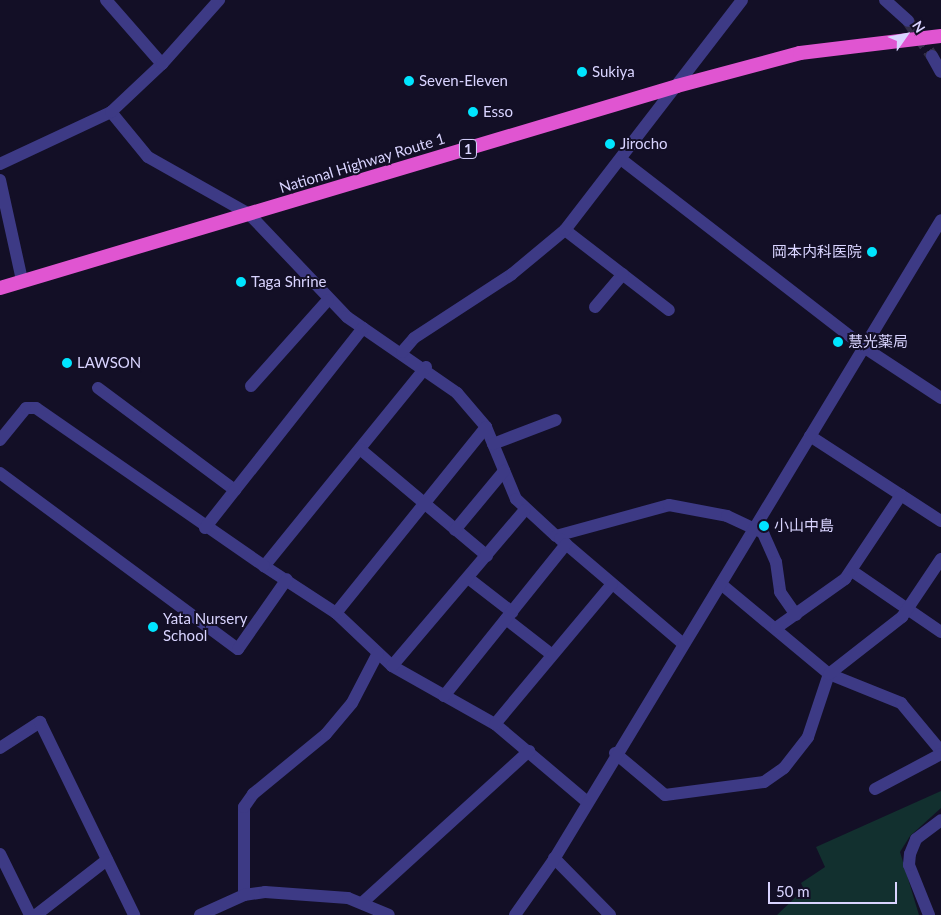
<!DOCTYPE html>
<meta charset="utf-8">
<style>
body{margin:0}
#map{position:relative;width:941px;height:915px;overflow:hidden;background:#130f26;font-family:Lato,"Noto Sans JP",sans-serif}
div>[style]{position:absolute}
.green>*{inset:0;background:#12302f}
.minor-tunnel>*{height:12px;margin-top:-6px;transform-origin:0;background:repeating-linear-gradient(90deg,#312d47 0 12px,transparent 0 18px)}
.minor>*{height:12px;margin:-6px;padding:0 6px;transform-origin:6px;border-radius:6px;background:#3d3a85}
.trunk>*{height:14px;margin:-7px;padding:0 7px;transform-origin:7px;border-radius:7px;background:#e055d1}
.dots>*{width:14px;height:14px;translate:-50% -50%;box-sizing:border-box;border:2px solid #130f26;border-radius:50%}
span{translate:-50% -50%;white-space:nowrap;text-align:center;line-height:1.15;-webkit-text-stroke:4px #130f26;paint-order:stroke}
.shield-label span{padding:1px 4px;background:#130f26;border:1px solid;border-radius:4px;-webkit-text-stroke-width:0}
.shield-label{font-size:14px;color:#d9d4ff;font-weight:700}
.poi-label{font-size:15px;color:#d9d4ff}
.left{translate:0 -50%;text-align:left}
.right{translate:-100% -50%;text-align:right}
.street-label{font-size:15px;color:#d9d4ff}
.north{position:absolute;left:881px;top:10px;width:50px;height:50px;-webkit-text-stroke:4px #130f26;paint-order:stroke;rotate:57deg;font-size:14px;font-weight:700;line-height:20px;text-align:center;color:#d9d4ff}
.north::after{content:'';display:block;margin:auto;width:18px;height:22px;background:#d9d4ff;clip-path:polygon(50% 0,100% 100%,50% 72%,0 100%)}
.scale{position:absolute;left:768px;top:882px;width:129px;height:22px;box-sizing:border-box;border:2px solid #d9d4ff;border-top:0;padding-left:6px;font-size:15px;line-height:18px;white-space:nowrap;color:#d9d4ff;-webkit-text-stroke:4px #130f26;paint-order:stroke}
</style>
<div id="map">
<div class="green">
<i style="clip-path:polygon(941px 791px,941px 808px,910px 836px,900px 852px,919px 915px,777px 915px,804px 889px,801px 883px,825px 867px,816px 847px)"></i>
</div>
<div class="minor-tunnel">
<i style="left:908px;top:21px;width:42px;rotate:55.6deg"></i>
</div>
<div class="minor">
<i style="left:106px;top:0;width:85px;rotate:48.8deg"></i>
<i style="left:885px;top:0;width:31px;rotate:42deg"></i>
<i style="left:932px;top:56px;width:18px;rotate:61deg"></i>
<i style="left:111px;top:112px;width:58px;rotate:50.6deg"></i>
<i style="left:148px;top:157px;width:116px;rotate:29.4deg"></i>
<i style="left:249px;top:214px;width:142px;rotate:46.4deg"></i>
<i style="left:347px;top:317px;width:134px;rotate:34.6deg"></i>
<i style="left:457px;top:393px;width:45px;rotate:49.5deg"></i>
<i style="left:486px;top:427px;width:78px;rotate:67.4deg"></i>
<i style="left:516px;top:499px;width:54px;rotate:42.8deg"></i>
<i style="left:556px;top:536px;width:117px;rotate:-15.3deg"></i>
<i style="left:669px;top:505px;width:59px;rotate:10.7deg"></i>
<i style="left:727px;top:516px;width:40px;rotate:25deg"></i>
<i style="left:763px;top:533px;width:32px;rotate:66deg"></i>
<i style="left:776px;top:562px;width:30px;rotate:82deg"></i>
<i style="left:780px;top:592px;width:28px;rotate:55deg"></i>
<i style="left:622px;top:160px;width:307px;rotate:37.7deg"></i>
<i style="left:865px;top:348px;width:91px;rotate:33.3deg"></i>
<i style="left:0;top:164px;width:123px;rotate:-25.1deg"></i>
<i style="left:111px;top:112px;width:70px;rotate:-43.3deg"></i>
<i style="left:162px;top:64px;width:86px;rotate:-48.3deg"></i>
<i style="left:0;top:180px;width:102px;rotate:77.6deg"></i>
<i style="left:565px;top:230px;width:131px;rotate:37.6deg"></i>
<i style="left:595px;top:307px;width:43px;rotate:-49.7deg"></i>
<i style="left:402px;top:352px;width:18px;rotate:-49deg"></i>
<i style="left:414px;top:338px;width:117px;rotate:-33.1deg"></i>
<i style="left:512px;top:274px;width:69px;rotate:-39.7deg"></i>
<i style="left:565px;top:230px;width:290px;rotate:-52.4deg"></i>
<i style="left:426px;top:367px;width:257px;rotate:129.1deg"></i>
<i style="left:264px;top:566px;width:86px;rotate:33.1deg"></i>
<i style="left:336px;top:613px;width:77px;rotate:43.4deg"></i>
<i style="left:392px;top:666px;width:118px;rotate:29.4deg"></i>
<i style="left:495px;top:724px;width:119px;rotate:40.2deg"></i>
<i style="left:251px;top:386px;width:115px;rotate:-48.2deg"></i>
<i style="left:98px;top:388px;width:171px;rotate:36.7deg"></i>
<i style="left:810px;top:436px;width:156px;rotate:33deg"></i>
<i style="left:0;top:440px;width:41px;rotate:-50.9deg"></i>
<i style="left:26px;top:408px;width:10px"></i>
<i style="left:36px;top:408px;width:277px;rotate:34.7deg"></i>
<i style="left:493px;top:444px;width:67px;rotate:-20.9deg"></i>
<i style="left:360px;top:449px;width:166px;rotate:40.1deg"></i>
<i style="left:0;top:473px;width:296px;rotate:36.5deg"></i>
<i style="left:238px;top:649px;width:85px;rotate:-55deg"></i>
<i style="left:205px;top:528px;width:255px;rotate:-51.7deg"></i>
<i style="left:455px;top:530px;width:77px;rotate:-50.3deg"></i>
<i style="left:560px;top:539px;width:160px;rotate:40.4deg"></i>
<i style="left:852px;top:571px;width:108px;rotate:34.4deg"></i>
<i style="left:468px;top:578px;width:56px;rotate:37.7deg"></i>
<i style="left:721px;top:584px;width:141px;rotate:39.8deg"></i>
<i style="left:829px;top:674px;width:78px;rotate:21.9deg"></i>
<i style="left:901px;top:703px;width:62px;rotate:50.2deg"></i>
<i style="left:336px;top:613px;width:239px;rotate:-51.1deg"></i>
<i style="left:506px;top:619px;width:57px;rotate:37.9deg"></i>
<i style="left:776px;top:628px;width:85px;rotate:-35.4deg"></i>
<i style="left:845px;top:579px;width:101px;rotate:-56.3deg"></i>
<i style="left:392px;top:666px;width:205px;rotate:-49.6deg"></i>
<i style="left:444px;top:696px;width:195px;rotate:-51.2deg"></i>
<i style="left:495px;top:724px;width:182px;rotate:-50.1deg"></i>
<i style="left:0;top:748px;width:48px;rotate:-33deg"></i>
<i style="left:40px;top:722px;width:215px;rotate:64deg"></i>
<i style="left:615px;top:753px;width:65px;rotate:40deg"></i>
<i style="left:665px;top:795px;width:100px;rotate:-7.5deg"></i>
<i style="left:764px;top:782px;width:24px;rotate:-35deg"></i>
<i style="left:784px;top:768px;width:39px;rotate:-52deg"></i>
<i style="left:808px;top:737px;width:66px;rotate:-71.6deg"></i>
<i style="left:829px;top:674px;width:93px;rotate:-38deg"></i>
<i style="left:902px;top:617px;width:70px;rotate:-56.1deg"></i>
<i style="left:875px;top:789px;width:75px;rotate:-27.9deg"></i>
<i style="left:0;top:854px;width:68px;rotate:63.8deg"></i>
<i style="left:554px;top:858px;width:80px;rotate:45.5deg"></i>
<i style="left:244px;top:895px;width:88px;rotate:-90deg"></i>
<i style="left:244px;top:807px;width:16px;rotate:-55deg"></i>
<i style="left:253px;top:794px;width:94px;rotate:-39.4deg"></i>
<i style="left:326px;top:734px;width:40px;rotate:-50deg"></i>
<i style="left:352px;top:703px;width:56px;rotate:-62.5deg"></i>
<i style="left:362px;top:903px;width:226px;rotate:-42.3deg"></i>
<i style="left:36px;top:915px;width:90px;rotate:-37.8deg"></i>
<i style="left:200px;top:915px;width:48px;rotate:-24.4deg"></i>
<i style="left:244px;top:895px;width:21px;rotate:-8deg"></i>
<i style="left:265px;top:892px;width:83px;rotate:4.1deg"></i>
<i style="left:348px;top:898px;width:44px;rotate:22.5deg"></i>
<i style="left:515px;top:915px;width:66px;rotate:-54.9deg"></i>
<i style="left:553px;top:861px;width:749px;rotate:-58.81deg"></i>
<i style="left:929px;top:915px;width:54px;rotate:-111.8deg"></i>
<i style="left:909px;top:865px;width:11px;rotate:-85deg"></i>
<i style="left:910px;top:854px;width:16px;rotate:-68deg"></i>
<i style="left:916px;top:839px;width:31px;rotate:-37deg"></i>
</div>
<div class="trunk">
<i style="left:0;top:288px;width:706px;rotate:-16.61deg"></i>
<i style="left:677px;top:86px;width:127px;rotate:-15deg"></i>
<i style="left:800px;top:53px;width:142px;rotate:-6.9deg"></i>
</div>
<div class="dots">
<i style="left:582px;top:72px;background:#00e5ff"></i>
<i style="left:409px;top:81px;background:#00e5ff"></i>
<i style="left:473px;top:112px;background:#00e5ff"></i>
<i style="left:610px;top:144px;background:#00e5ff"></i>
<i style="left:872px;top:252px;background:#00e5ff"></i>
<i style="left:241px;top:282px;background:#00e5ff"></i>
<i style="left:838px;top:342px;background:#00e5ff"></i>
<i style="left:67px;top:363px;background:#00e5ff"></i>
<i style="left:764px;top:526px;background:#00e5ff"></i>
<i style="left:153px;top:627px;background:#00e5ff"></i>
</div>
<div class="shield-label">
<span style="left:468px;top:149px">1</span>
</div>
<div class="poi-label">
<span class="left" style="left:592px;top:72px">Sukiya</span>
<span class="left" style="left:419px;top:81px">Seven-Eleven</span>
<span class="left" style="left:483px;top:112px">Esso</span>
<span class="left" style="left:620px;top:144px">Jirocho</span>
<span class="right" style="left:862px;top:252px">岡本内科医院</span>
<span class="left" style="left:251px;top:282px">Taga Shrine</span>
<span class="left" style="left:848px;top:342px">慧光薬局</span>
<span class="left" style="left:77px;top:363px">LAWSON</span>
<span class="left" style="left:774px;top:526px">小山中島</span>
<span class="left" style="left:163px;top:627px">Yata Nursery<br>School</span>
</div>
<div class="street-label">
<span style="left:362px;top:163px;rotate:-17deg">National Highway Route 1</span>
</div>
<div class="north">N</div>
<div class="scale">50 m</div>
</div>
